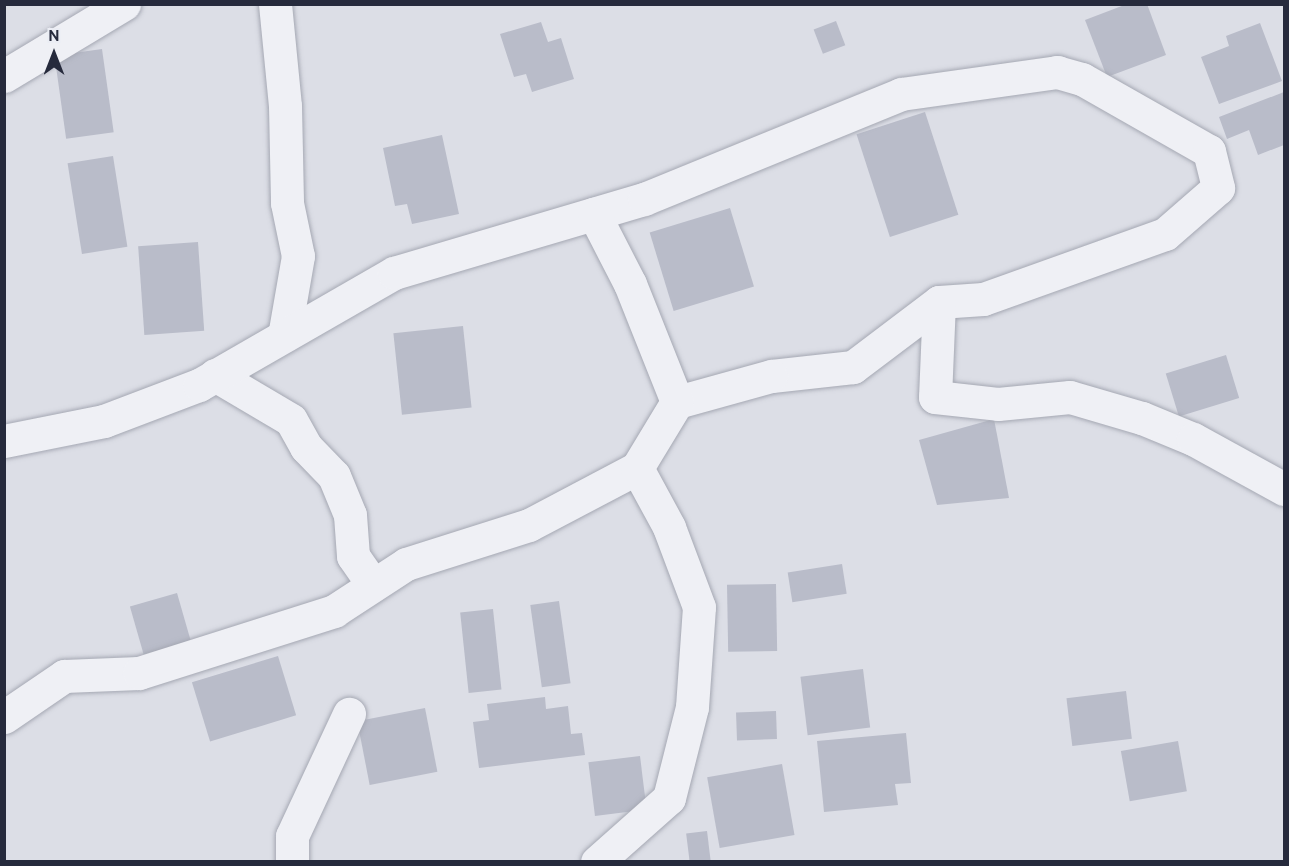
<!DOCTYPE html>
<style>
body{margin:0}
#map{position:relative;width:1289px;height:866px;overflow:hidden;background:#dcdee6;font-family:Cabin,sans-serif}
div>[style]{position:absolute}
.building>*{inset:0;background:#b9bcc9;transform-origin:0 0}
.roads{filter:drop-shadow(0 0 2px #a5a8b3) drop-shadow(0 0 2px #a5a8b3)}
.street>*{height:33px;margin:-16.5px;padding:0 16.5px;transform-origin:16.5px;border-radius:16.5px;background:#eff0f5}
span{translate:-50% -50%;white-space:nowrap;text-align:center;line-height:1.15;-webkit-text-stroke:6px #ebedf4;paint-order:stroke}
.frame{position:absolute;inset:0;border:6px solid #262a3c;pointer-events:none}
.north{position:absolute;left:24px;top:24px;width:60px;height:60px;-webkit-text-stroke:4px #ebedf4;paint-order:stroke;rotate:0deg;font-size:16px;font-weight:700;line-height:24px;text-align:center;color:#262a3c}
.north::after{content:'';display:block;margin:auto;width:21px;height:27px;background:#262a3c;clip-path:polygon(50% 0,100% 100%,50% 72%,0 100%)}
</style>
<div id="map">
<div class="building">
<i style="clip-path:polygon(1127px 4px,1147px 4px,1166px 55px,1107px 77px,1085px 20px)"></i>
<i style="left:836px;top:21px;width:26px;height:24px;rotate:69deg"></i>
<i style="clip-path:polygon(541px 22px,548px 42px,561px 38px,574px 79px,532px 92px,526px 74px,514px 77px,500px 34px)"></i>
<i style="clip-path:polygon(1260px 23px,1282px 81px,1219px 104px,1201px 57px,1229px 46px,1226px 36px)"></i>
<i style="left:102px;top:49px;width:84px;height:48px;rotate:82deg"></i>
<i style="clip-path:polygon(1284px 92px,1284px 145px,1258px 155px,1249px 130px,1227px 139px,1219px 117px)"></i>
<i style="left:925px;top:112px;width:108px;height:72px;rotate:72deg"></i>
<i style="clip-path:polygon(442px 135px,459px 214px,412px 224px,407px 204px,395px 206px,383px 148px)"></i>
<i style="left:113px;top:156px;width:92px;height:46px;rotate:81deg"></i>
<i style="left:730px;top:208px;width:82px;height:84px;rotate:73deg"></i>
<i style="left:198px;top:242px;width:89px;height:60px;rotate:86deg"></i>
<i style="left:463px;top:326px;width:82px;height:70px;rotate:84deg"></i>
<i style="left:1226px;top:355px;width:45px;height:63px;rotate:73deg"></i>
<i style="clip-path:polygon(994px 419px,1009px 498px,937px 505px,919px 440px)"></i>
<i style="left:842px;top:564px;width:30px;height:55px;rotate:81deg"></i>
<i style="left:776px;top:584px;width:67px;height:49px;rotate:89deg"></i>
<i style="left:177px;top:593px;width:50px;height:49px;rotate:74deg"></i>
<i style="left:559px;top:601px;width:83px;height:29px;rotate:82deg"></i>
<i style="left:493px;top:609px;width:81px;height:33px;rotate:84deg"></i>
<i style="left:278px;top:656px;width:62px;height:90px;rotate:73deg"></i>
<i style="left:863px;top:669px;width:59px;height:63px;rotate:83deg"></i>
<i style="left:1126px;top:691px;width:48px;height:60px;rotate:83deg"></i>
<i style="clip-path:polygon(545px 697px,546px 709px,568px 706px,571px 734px,582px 733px,585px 755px,479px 768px,473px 722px,489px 720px,487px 704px)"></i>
<i style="left:425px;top:708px;width:65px;height:69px;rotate:79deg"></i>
<i style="left:776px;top:711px;width:28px;height:40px;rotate:88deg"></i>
<i style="clip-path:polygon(906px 733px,911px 783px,895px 784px,898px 805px,824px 812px,817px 741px)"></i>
<i style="left:1178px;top:741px;width:51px;height:58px;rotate:80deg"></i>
<i style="left:640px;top:756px;width:54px;height:52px;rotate:83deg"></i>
<i style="left:782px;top:764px;width:72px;height:76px;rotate:80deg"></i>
<i style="left:707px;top:831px;width:31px;height:21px;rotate:83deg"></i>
</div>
<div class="roads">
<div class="street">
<i style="left:275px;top:4px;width:102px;rotate:84.4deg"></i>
<i style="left:285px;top:106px;width:97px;rotate:88.8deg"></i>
<i style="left:287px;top:203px;width:54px;rotate:78.3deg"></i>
<i style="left:298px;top:256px;width:81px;rotate:99.9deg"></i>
<i style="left:4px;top:76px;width:140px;rotate:-31deg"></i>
<i style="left:939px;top:302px;width:95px;rotate:92.4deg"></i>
<i style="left:935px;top:397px;width:63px;rotate:6.3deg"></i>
<i style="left:998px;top:404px;width:72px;rotate:-5.6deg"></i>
<i style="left:1070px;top:397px;width:75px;rotate:16.3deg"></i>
<i style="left:1142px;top:418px;width:55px;rotate:22.4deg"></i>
<i style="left:1193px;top:439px;width:104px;rotate:28.8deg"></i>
<i style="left:215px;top:375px;width:88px;rotate:30.6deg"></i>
<i style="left:291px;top:420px;width:31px;rotate:61deg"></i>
<i style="left:306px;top:447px;width:40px;rotate:46deg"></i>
<i style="left:334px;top:476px;width:42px;rotate:67.7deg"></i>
<i style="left:350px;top:515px;width:41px;rotate:85.8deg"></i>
<i style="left:353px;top:556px;width:35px;rotate:55deg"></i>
<i style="left:4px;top:441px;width:102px;rotate:-11.3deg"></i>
<i style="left:104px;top:421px;width:102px;rotate:-20.8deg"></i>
<i style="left:199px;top:385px;width:225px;rotate:-29.9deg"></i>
<i style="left:394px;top:273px;width:261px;rotate:-16.5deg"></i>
<i style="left:644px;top:199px;width:278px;rotate:-22.2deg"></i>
<i style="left:901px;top:94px;width:158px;rotate:-8deg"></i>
<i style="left:1057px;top:72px;width:26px;rotate:16deg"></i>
<i style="left:1082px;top:79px;width:146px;rotate:29.6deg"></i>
<i style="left:1209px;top:151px;width:38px;rotate:76deg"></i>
<i style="left:1218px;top:188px;width:70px;rotate:139deg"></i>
<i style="left:1165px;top:234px;width:193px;rotate:160.3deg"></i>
<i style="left:983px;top:299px;width:44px;rotate:176.1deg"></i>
<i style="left:939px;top:302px;width:108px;rotate:142.9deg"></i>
<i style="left:853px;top:367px;width:82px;rotate:173.7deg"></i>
<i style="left:771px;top:376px;width:98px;rotate:164.5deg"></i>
<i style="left:4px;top:717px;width:73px;rotate:-34.3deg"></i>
<i style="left:64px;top:676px;width:75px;rotate:-2.3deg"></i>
<i style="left:139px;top:673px;width:205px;rotate:-17.6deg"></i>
<i style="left:334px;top:611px;width:86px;rotate:-33.1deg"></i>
<i style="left:406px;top:564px;width:129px;rotate:-17.6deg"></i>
<i style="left:529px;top:525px;width:122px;rotate:-27.8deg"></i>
<i style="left:637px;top:468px;width:77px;rotate:-58.8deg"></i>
<i style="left:677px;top:402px;width:127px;rotate:-111.7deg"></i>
<i style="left:630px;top:284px;width:79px;rotate:-117.2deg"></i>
<i style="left:292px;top:862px;width:26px;rotate:-90deg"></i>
<i style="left:292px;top:836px;width:135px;rotate:-65deg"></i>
<i style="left:597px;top:862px;width:96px;rotate:-41.6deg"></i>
<i style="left:669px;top:798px;width:94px;rotate:-75.8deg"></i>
<i style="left:692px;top:707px;width:100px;rotate:-86deg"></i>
<i style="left:699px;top:607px;width:85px;rotate:-110.6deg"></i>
<i style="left:669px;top:527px;width:67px;rotate:-118.5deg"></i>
</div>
</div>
<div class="frame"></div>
<div class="north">N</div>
</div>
